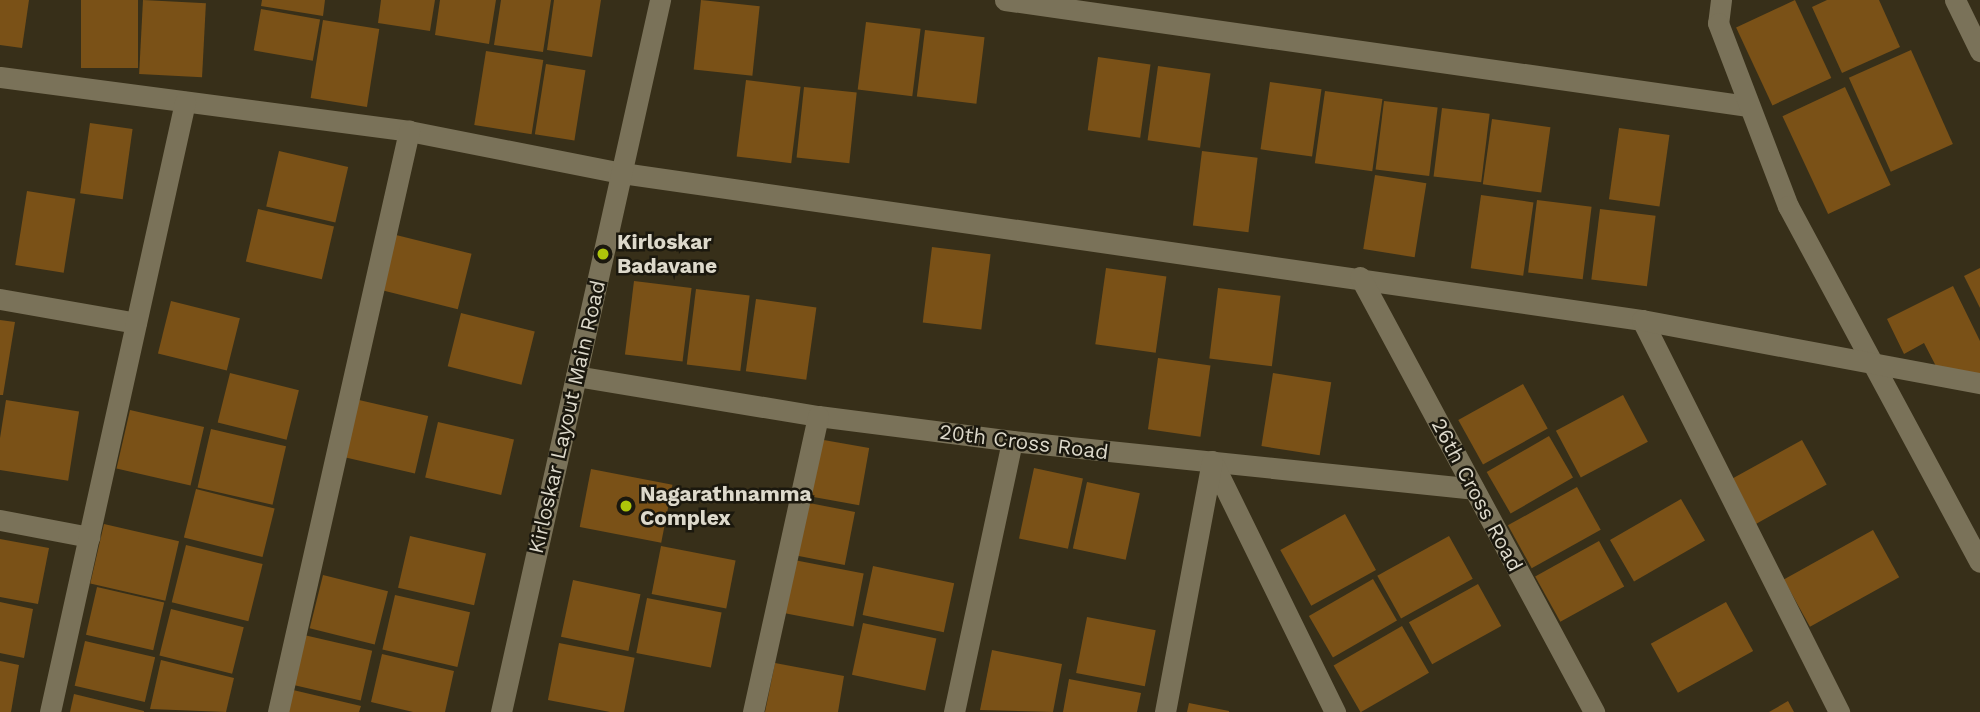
<!DOCTYPE html>
<style>
body{margin:0}
#map{position:relative;width:1980px;height:712px;overflow:hidden;background:#372f19;font-family:"Work Sans",sans-serif}
div>[style]{position:absolute}
.building>*{inset:0;background:#7a5117;transform-origin:0 0}
.minor>*{height:21px;margin:-10.5px;padding:0 10.5px;transform-origin:10.5px;border-radius:10.5px;background:#7a7259}
.dots>*{width:19px;height:19px;translate:-50% -50%;box-sizing:border-box;border:4px solid #1b180e;border-radius:50%}
span{translate:-50% -50%;white-space:nowrap;text-align:center;line-height:1.15;-webkit-text-stroke:5px #1b180e;paint-order:stroke}
.poi-label{font-size:21px;color:#ddd9cb;font-weight:700}
.left{translate:0 -50%;text-align:left}
.street-label{font-size:21px;color:#ddd9cb}
</style>
<div id="map">
<div class="building">
<i style="clip-path:polygon(0 0,29px 0,22px 48px,0 45px)"></i>
<i style="left:81px;top:0;width:57px;height:68px"></i>
<i style="left:143px;top:0;width:63px;height:74px;rotate:3deg"></i>
<i style="clip-path:polygon(262px 0,325px 0,323px 16px,261px 6px)"></i>
<i style="clip-path:polygon(381px 0,435px 0,430px 31px,378px 23px)"></i>
<i style="clip-path:polygon(440px 0,496px 0,489px 44px,435px 35px)"></i>
<i style="clip-path:polygon(501px 0,551px 0,543px 52px,494px 45px)"></i>
<i style="clip-path:polygon(554px 0,601px 0,592px 57px,547px 50px)"></i>
<i style="left:701px;top:0;width:59px;height:70px;rotate:6deg"></i>
<i style="left:1795px;top:0;width:86px;height:65px;rotate:65deg"></i>
<i style="clip-path:polygon(1827px 0,1879px 0,1900px 47px,1842px 73px,1812px 7px)"></i>
<i style="left:261px;top:9px;width:60px;height:42px;rotate:10deg"></i>
<i style="left:323px;top:20px;width:57px;height:79px;rotate:9deg"></i>
<i style="left:866px;top:22px;width:55px;height:68px;rotate:7deg"></i>
<i style="left:925px;top:30px;width:60px;height:67px;rotate:7deg"></i>
<i style="left:1911px;top:50px;width:103px;height:68px;rotate:66deg"></i>
<i style="left:486px;top:51px;width:58px;height:75px;rotate:9deg"></i>
<i style="left:1098px;top:57px;width:53px;height:74px;rotate:8deg"></i>
<i style="left:546px;top:64px;width:40px;height:71px;rotate:9deg"></i>
<i style="left:1158px;top:66px;width:53px;height:75px;rotate:8deg"></i>
<i style="left:746px;top:80px;width:55px;height:77px;rotate:7deg"></i>
<i style="left:1270px;top:82px;width:52px;height:68px;rotate:8deg"></i>
<i style="left:804px;top:87px;width:53px;height:71px;rotate:6deg"></i>
<i style="left:1845px;top:87px;width:108px;height:69px;rotate:65deg"></i>
<i style="left:1325px;top:91px;width:58px;height:73px;rotate:8deg"></i>
<i style="left:1384px;top:101px;width:54px;height:69px;rotate:7deg"></i>
<i style="left:1442px;top:108px;width:48px;height:69px;rotate:7deg"></i>
<i style="left:1492px;top:119px;width:59px;height:66px;rotate:8deg"></i>
<i style="left:90px;top:123px;width:43px;height:71px;rotate:8deg"></i>
<i style="left:1619px;top:128px;width:51px;height:72px;rotate:8deg"></i>
<i style="left:279px;top:151px;width:71px;height:57px;rotate:13deg"></i>
<i style="left:1202px;top:151px;width:56px;height:75px;rotate:7deg"></i>
<i style="left:1375px;top:175px;width:52px;height:75px;rotate:9deg"></i>
<i style="left:27px;top:191px;width:49px;height:75px;rotate:9deg"></i>
<i style="left:1481px;top:195px;width:53px;height:74px;rotate:8deg"></i>
<i style="left:1537px;top:200px;width:55px;height:73px;rotate:7deg"></i>
<i style="left:258px;top:209px;width:78px;height:54px;rotate:13deg"></i>
<i style="left:1600px;top:209px;width:56px;height:71px;rotate:7deg"></i>
<i style="left:392px;top:234px;width:82px;height:57px;rotate:14deg"></i>
<i style="left:932px;top:247px;width:59px;height:76px;rotate:7deg"></i>
<i style="left:1106px;top:268px;width:61px;height:77px;rotate:8deg"></i>
<i style="clip-path:polygon(1980px 268px,1980px 308px,1964px 276px)"></i>
<i style="left:634px;top:281px;width:58px;height:74px;rotate:7deg"></i>
<i style="clip-path:polygon(1953px 286px,1980px 341px,1980px 377px,1939px 372px,1924px 343px,1904px 354px,1887px 319px)"></i>
<i style="left:1218px;top:288px;width:63px;height:71px;rotate:7deg"></i>
<i style="left:696px;top:289px;width:54px;height:76px;rotate:7deg"></i>
<i style="left:756px;top:299px;width:61px;height:73px;rotate:8deg"></i>
<i style="left:171px;top:301px;width:71px;height:54px;rotate:14deg"></i>
<i style="left:461px;top:313px;width:76px;height:55px;rotate:14deg"></i>
<i style="clip-path:polygon(0 320px,15px 322px,3px 395px,0 395px)"></i>
<i style="left:1158px;top:358px;width:53px;height:72px;rotate:8deg"></i>
<i style="left:230px;top:373px;width:71px;height:51px;rotate:14deg"></i>
<i style="left:1273px;top:373px;width:59px;height:74px;rotate:9deg"></i>
<i style="left:1523px;top:384px;width:51px;height:74px;rotate:61deg"></i>
<i style="left:1623px;top:395px;width:53px;height:76px;rotate:62deg"></i>
<i style="left:6px;top:400px;width:74px;height:70px;rotate:9deg"></i>
<i style="left:359px;top:400px;width:71px;height:59px;rotate:13deg"></i>
<i style="left:130px;top:410px;width:76px;height:60px;rotate:13deg"></i>
<i style="left:438px;top:422px;width:78px;height:57px;rotate:13deg"></i>
<i style="left:211px;top:429px;width:77px;height:60px;rotate:13deg"></i>
<i style="left:1549px;top:436px;width:48px;height:72px;rotate:60deg"></i>
<i style="left:818px;top:439px;width:52px;height:58px;rotate:10deg"></i>
<i style="left:1802px;top:440px;width:51px;height:81px;rotate:61deg"></i>
<i style="left:1034px;top:468px;width:50px;height:72px;rotate:12deg"></i>
<i style="left:591px;top:469px;width:83px;height:59px;rotate:11deg"></i>
<i style="left:1087px;top:482px;width:54px;height:68px;rotate:12deg"></i>
<i style="left:1577px;top:487px;width:49px;height:79px;rotate:61deg"></i>
<i style="left:196px;top:489px;width:81px;height:50px;rotate:14deg"></i>
<i style="left:1681px;top:499px;width:48px;height:82px;rotate:60deg"></i>
<i style="left:804px;top:502px;width:52px;height:54px;rotate:11deg"></i>
<i style="left:1345px;top:514px;width:64px;height:74px;rotate:61deg"></i>
<i style="left:104px;top:524px;width:77px;height:61px;rotate:13deg"></i>
<i style="left:1873px;top:530px;width:54px;height:102px;rotate:61deg"></i>
<i style="left:410px;top:536px;width:78px;height:53px;rotate:13deg"></i>
<i style="left:1449px;top:536px;width:49px;height:82px;rotate:61deg"></i>
<i style="clip-path:polygon(0 539px,49px 548px,38px 604px,0 597px)"></i>
<i style="left:1599px;top:541px;width:52px;height:73px;rotate:61deg"></i>
<i style="left:186px;top:545px;width:79px;height:59px;rotate:14deg"></i>
<i style="left:661px;top:546px;width:76px;height:49px;rotate:11deg"></i>
<i style="left:794px;top:560px;width:71px;height:54px;rotate:11deg"></i>
<i style="left:873px;top:566px;width:83px;height:50px;rotate:12deg"></i>
<i style="left:323px;top:575px;width:67px;height:55px;rotate:14deg"></i>
<i style="left:1373px;top:579px;width:48px;height:74px;rotate:60deg"></i>
<i style="left:573px;top:580px;width:69px;height:58px;rotate:12deg"></i>
<i style="left:1478px;top:584px;width:48px;height:79px;rotate:61deg"></i>
<i style="left:97px;top:587px;width:69px;height:49px;rotate:13deg"></i>
<i style="left:395px;top:595px;width:77px;height:56px;rotate:13deg"></i>
<i style="left:647px;top:598px;width:76px;height:56px;rotate:11deg"></i>
<i style="clip-path:polygon(0 602px,33px 609px,24px 658px,0 653px)"></i>
<i style="left:1726px;top:602px;width:56px;height:86px;rotate:61deg"></i>
<i style="left:171px;top:609px;width:75px;height:48px;rotate:14deg"></i>
<i style="left:1087px;top:617px;width:70px;height:57px;rotate:11deg"></i>
<i style="left:863px;top:623px;width:75px;height:53px;rotate:12deg"></i>
<i style="left:1402px;top:626px;width:54px;height:79px;rotate:60deg"></i>
<i style="left:304px;top:635px;width:70px;height:51px;rotate:13deg"></i>
<i style="left:85px;top:641px;width:72px;height:46px;rotate:13deg"></i>
<i style="left:559px;top:643px;width:77px;height:58px;rotate:11deg"></i>
<i style="clip-path:polygon(992px 650px,1062px 664px,1053px 712px,980px 710px)"></i>
<i style="clip-path:polygon(382px 654px,454px 671px,445px 712px,413px 712px,371px 702px)"></i>
<i style="clip-path:polygon(161px 660px,234px 678px,226px 712px,150px 709px)"></i>
<i style="clip-path:polygon(0 661px,19px 665px,11px 712px,0 712px)"></i>
<i style="clip-path:polygon(775px 663px,844px 676px,838px 712px,765px 712px)"></i>
<i style="clip-path:polygon(1069px 679px,1141px 693px,1137px 712px,1063px 712px)"></i>
<i style="clip-path:polygon(293px 690px,361px 706px,359px 712px,287px 712px)"></i>
<i style="clip-path:polygon(74px 694px,144px 711px,144px 712px,70px 712px)"></i>
<i style="clip-path:polygon(1788px 701px,1794px 712px,1769px 712px)"></i>
<i style="clip-path:polygon(1189px 703px,1229px 711px,1229px 712px,1187px 712px)"></i>
</div>
<div class="minor">
<i style="left:1005px;top:0;width:751px;rotate:8.12deg"></i>
<i style="left:1721px;top:0;width:23px;rotate:97deg"></i>
<i style="left:1718px;top:23px;width:196px;rotate:69.1deg"></i>
<i style="left:1788px;top:206px;width:404px;rotate:61.7deg"></i>
<i style="left:1955px;top:0;width:57px;rotate:63.9deg"></i>
<i style="left:0;top:77px;width:413px;rotate:7.5deg"></i>
<i style="left:409px;top:131px;width:217px;rotate:11.2deg"></i>
<i style="left:622px;top:173px;width:1031px;rotate:8.2deg"></i>
<i style="left:1642px;top:320px;width:439px;rotate:63.3deg"></i>
<i style="left:1360px;top:277px;width:494px;rotate:61.7deg"></i>
<i style="left:0;top:299px;width:138px;rotate:10deg"></i>
<i style="left:1642px;top:320px;width:344px;rotate:10.6deg"></i>
<i style="left:576px;top:376px;width:245px;rotate:9.4deg"></i>
<i style="left:818px;top:416px;width:196px;rotate:7.3deg"></i>
<i style="left:1012px;top:441px;width:464px;rotate:5.9deg"></i>
<i style="left:1212px;top:461px;width:280px;rotate:63.9deg"></i>
<i style="left:0;top:520px;width:91px;rotate:10.8deg"></i>
<i style="left:50px;top:712px;width:625px;rotate:-77.52deg"></i>
<i style="left:278px;top:712px;width:596px;rotate:-77.29deg"></i>
<i style="left:501px;top:712px;width:730px;rotate:-77.41deg"></i>
<i style="left:753px;top:712px;width:303px;rotate:-77.6deg"></i>
<i style="left:954px;top:712px;width:277px;rotate:-77.9deg"></i>
<i style="left:1165px;top:712px;width:255px;rotate:-79.4deg"></i>
</div>
<div class="dots">
<i style="left:603px;top:254px;background:#aec50a"></i>
<i style="left:626px;top:506px;background:#aec50a"></i>
</div>
<div class="poi-label">
<span class="left" style="left:617px;top:254px">Kirloskar<br>Badavane</span>
<span class="left" style="left:640px;top:506px">Nagarathnamma<br>Complex</span>
</div>
<div class="street-label">
<span style="left:567px;top:417px;rotate:-77deg">Kirloskar Layout Main Road</span>
<span style="left:1024px;top:442px;rotate:7deg">20th Cross Road</span>
<span style="left:1477px;top:495px;rotate:62deg">26th Cross Road</span>
</div>
</div>
